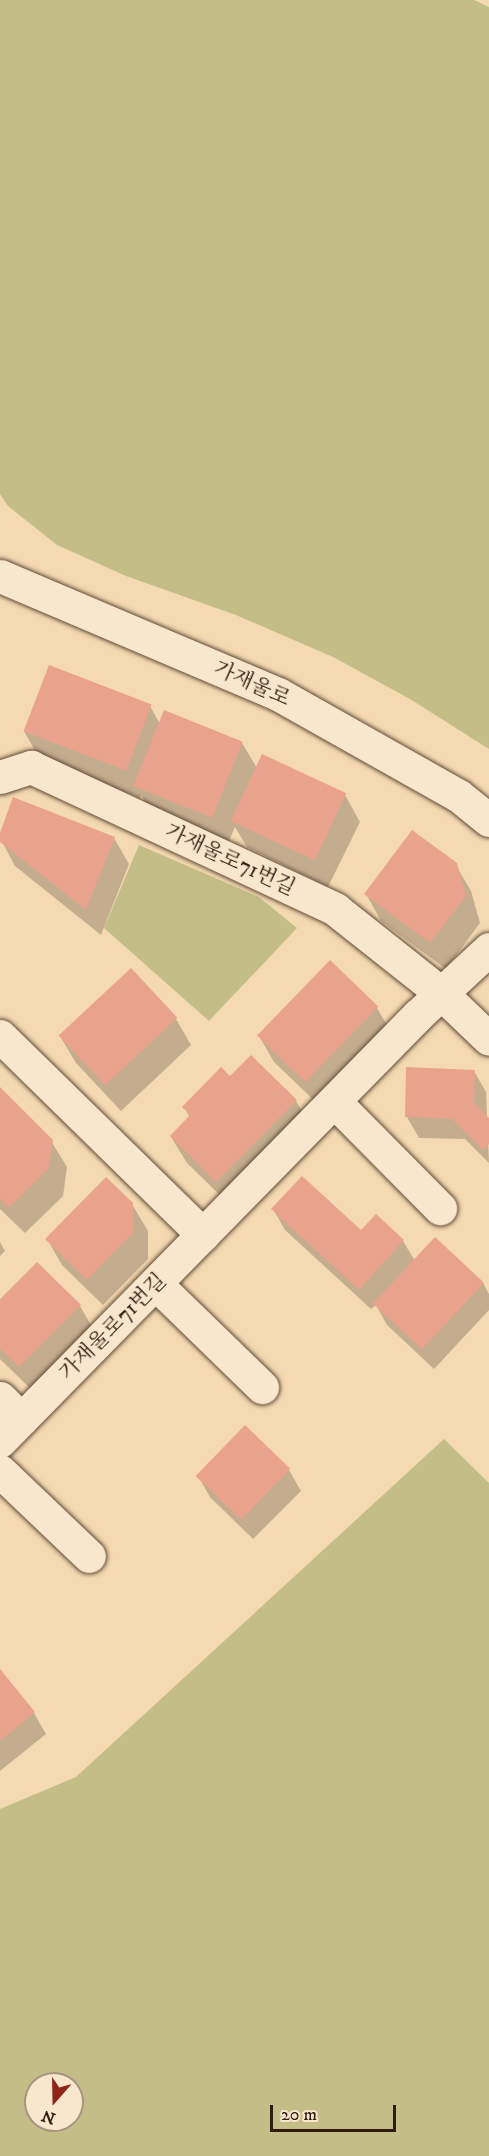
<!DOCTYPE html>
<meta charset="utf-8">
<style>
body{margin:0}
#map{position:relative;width:489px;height:2156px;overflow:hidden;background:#f5d9b2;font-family:"IM FELL DW Pica","Noto Serif KR",serif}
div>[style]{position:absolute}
.green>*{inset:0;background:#c3bd87}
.shadow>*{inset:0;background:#0003}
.building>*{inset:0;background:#e9a28c;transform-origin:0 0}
.roads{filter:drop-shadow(0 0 2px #624b38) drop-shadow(0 0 2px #624b38)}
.street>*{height:33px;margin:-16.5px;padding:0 16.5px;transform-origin:16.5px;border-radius:16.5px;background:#f8e6cd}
span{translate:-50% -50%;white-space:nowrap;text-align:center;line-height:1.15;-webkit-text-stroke:5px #f8e6cd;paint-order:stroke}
.street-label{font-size:21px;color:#311c10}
.north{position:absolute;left:24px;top:2072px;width:60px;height:60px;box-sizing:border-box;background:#f8e6cd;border:2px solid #a89581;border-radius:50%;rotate:200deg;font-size:16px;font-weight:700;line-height:24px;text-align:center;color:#311c10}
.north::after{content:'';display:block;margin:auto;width:21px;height:27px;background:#8f2418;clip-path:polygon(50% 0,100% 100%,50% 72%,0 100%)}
.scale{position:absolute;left:270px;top:2105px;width:126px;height:27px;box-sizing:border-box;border:3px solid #311c10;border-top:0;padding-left:8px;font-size:18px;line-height:21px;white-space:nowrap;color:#311c10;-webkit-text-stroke:4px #f8e6cd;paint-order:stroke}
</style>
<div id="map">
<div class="green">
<i style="clip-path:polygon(0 0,474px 0,489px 7px,489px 749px,410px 699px,333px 657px,236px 615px,126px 576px,57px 545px,8px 506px,0 494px)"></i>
<i style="clip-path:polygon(139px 845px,259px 897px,297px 928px,209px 1021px,104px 928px)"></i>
<i style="clip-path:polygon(evenodd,444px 1439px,489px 1483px,489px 2156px,0 2156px,0 1809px,76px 1777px,444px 1439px,36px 2084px,72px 2084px,72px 2120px,36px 2120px,36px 2084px)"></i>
</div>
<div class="shadow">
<i style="clip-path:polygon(150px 706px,160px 724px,242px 743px,257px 768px,345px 795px,360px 822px,328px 887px,247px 847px,235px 827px,228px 843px,151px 812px,141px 795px,140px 798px,39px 758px,24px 731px)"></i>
<i style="clip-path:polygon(0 838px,114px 838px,129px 864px,101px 935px,15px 866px)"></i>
<i style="clip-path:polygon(455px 864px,471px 891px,480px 923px,446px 969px,381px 921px,366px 894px)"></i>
<i style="clip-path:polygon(377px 1008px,392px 1034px,321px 1107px,274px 1062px,259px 1036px)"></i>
<i style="clip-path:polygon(176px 1019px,191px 1045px,121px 1111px,76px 1063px,60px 1036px)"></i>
<i style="clip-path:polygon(474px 1071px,486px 1092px,489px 1163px,465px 1139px,419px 1138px,407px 1117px)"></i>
<i style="clip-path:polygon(0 1089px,51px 1141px,67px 1167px,63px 1196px,25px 1233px,0 1209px)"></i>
<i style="clip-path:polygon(296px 1101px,311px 1127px,232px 1207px,187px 1163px,171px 1137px,190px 1118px,184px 1107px)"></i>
<i style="clip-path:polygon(132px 1204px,148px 1231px,148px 1259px,103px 1305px,62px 1265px,47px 1239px)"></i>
<i style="clip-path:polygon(273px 1209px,361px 1232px,376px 1217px,403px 1241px,415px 1261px,483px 1283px,489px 1294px,489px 1310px,434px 1369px,387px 1325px,376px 1305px,371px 1309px,285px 1230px)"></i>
<i style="clip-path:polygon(0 1242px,5px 1251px,0 1256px)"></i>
<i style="clip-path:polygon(0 1301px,80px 1306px,95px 1332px,34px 1392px,0 1359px)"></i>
<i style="clip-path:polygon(289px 1470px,301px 1491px,253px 1539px,210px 1497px,198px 1476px)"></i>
<i style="clip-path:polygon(0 1671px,34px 1713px,46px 1734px,0 1771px)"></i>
</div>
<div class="building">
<i style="left:49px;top:665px;width:110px;height:71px;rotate:21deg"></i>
<i style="left:164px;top:710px;width:85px;height:82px;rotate:22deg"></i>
<i style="left:262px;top:754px;width:93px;height:74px;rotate:25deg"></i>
<i style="clip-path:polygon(13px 797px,115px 837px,86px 910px,0 842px,0 833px)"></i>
<i style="clip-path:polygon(412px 830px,457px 863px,466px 896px,430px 943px,364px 894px)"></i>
<i style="left:330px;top:960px;width:67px;height:105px;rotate:44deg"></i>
<i style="left:131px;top:968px;width:68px;height:99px;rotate:47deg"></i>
<i style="clip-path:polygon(251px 1055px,297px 1100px,216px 1182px,170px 1136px,190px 1115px,182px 1107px,221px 1067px,230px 1076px)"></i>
<i style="clip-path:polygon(406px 1067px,475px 1070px,474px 1103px,489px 1118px,489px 1144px,483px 1150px,452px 1119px,405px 1117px)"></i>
<i style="clip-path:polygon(0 1087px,53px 1140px,48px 1169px,9px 1208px,0 1199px)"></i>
<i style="clip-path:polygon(302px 1176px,361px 1230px,376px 1214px,404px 1240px,359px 1290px,271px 1209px)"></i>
<i style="clip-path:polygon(106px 1177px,133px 1203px,133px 1233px,87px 1280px,45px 1239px)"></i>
<i style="left:435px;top:1237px;width:67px;height:91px;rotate:43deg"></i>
<i style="clip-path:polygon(37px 1262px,81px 1305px,19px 1367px,0 1349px,0 1299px)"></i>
<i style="left:245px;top:1425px;width:63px;height:71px;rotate:44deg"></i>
<i style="clip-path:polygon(0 1669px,35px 1712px,0 1741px)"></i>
</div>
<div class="roads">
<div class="street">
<i style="left:0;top:576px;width:302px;rotate:23deg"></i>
<i style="left:278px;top:694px;width:208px;rotate:29.4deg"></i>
<i style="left:459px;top:796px;width:38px;rotate:39deg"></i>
<i style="left:0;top:777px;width:33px;rotate:-18deg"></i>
<i style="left:31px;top:767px;width:336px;rotate:25deg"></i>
<i style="left:335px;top:909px;width:135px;rotate:38.4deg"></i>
<i style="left:441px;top:993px;width:66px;rotate:43.8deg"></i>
<i style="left:0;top:1036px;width:284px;rotate:44.4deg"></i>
<i style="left:334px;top:1101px;width:151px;rotate:45.3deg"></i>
<i style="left:156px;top:1284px;width:148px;rotate:44.2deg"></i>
<i style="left:0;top:1398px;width:30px;rotate:45deg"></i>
<i style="left:0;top:1441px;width:597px;rotate:-45.54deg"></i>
<i style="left:418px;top:1015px;width:97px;rotate:-42.9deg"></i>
<i style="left:0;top:1471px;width:123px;rotate:43.7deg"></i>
</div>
</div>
<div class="street-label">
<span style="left:252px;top:684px;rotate:24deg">가재울로</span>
<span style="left:230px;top:860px;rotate:25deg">가재울로71번길</span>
<span style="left:113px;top:1327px;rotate:-45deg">가재울로71번길</span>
</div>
<div class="north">N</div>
<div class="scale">20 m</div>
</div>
